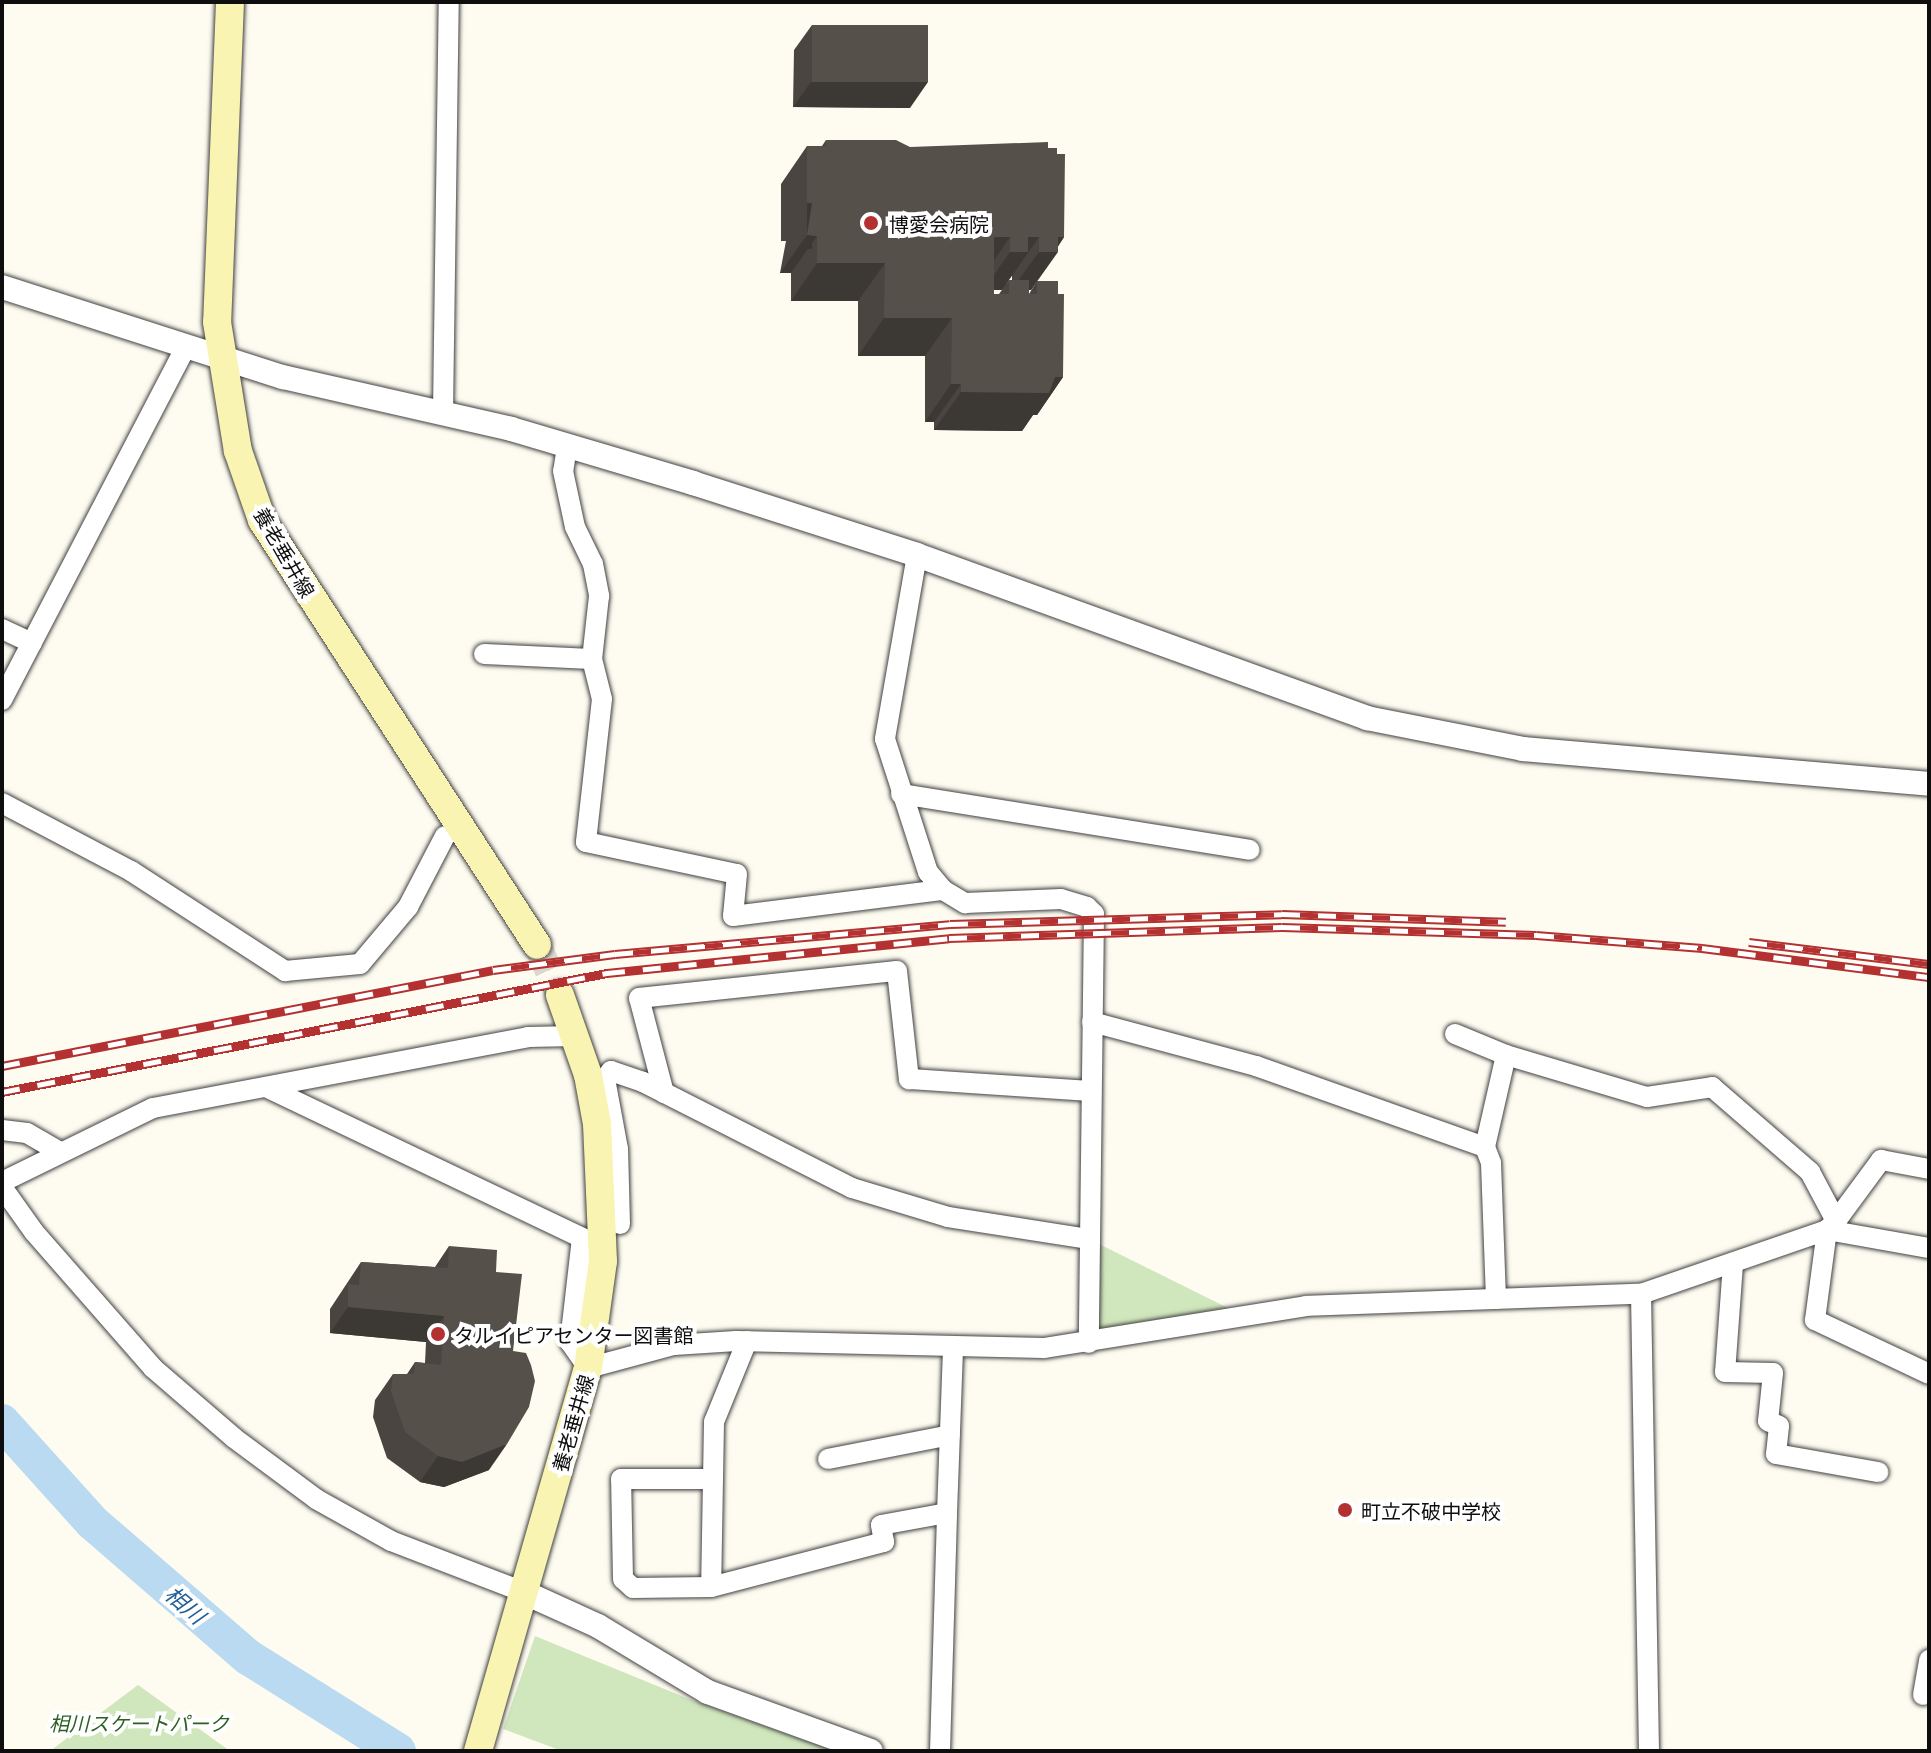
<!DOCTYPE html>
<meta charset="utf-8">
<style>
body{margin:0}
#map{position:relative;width:1931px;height:1753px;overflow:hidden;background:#fefcf1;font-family:Georgia,"Noto Sans JP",serif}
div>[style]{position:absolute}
.green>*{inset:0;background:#d0e6bd}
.river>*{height:36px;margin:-18px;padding:0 18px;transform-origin:18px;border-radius:18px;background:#b9daf1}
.secondary-tunnel>*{height:28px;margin-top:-14px;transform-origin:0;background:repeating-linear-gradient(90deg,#dad8cf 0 28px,transparent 0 42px)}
.roads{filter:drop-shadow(0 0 2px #414141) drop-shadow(0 0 2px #414141)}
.minor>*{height:20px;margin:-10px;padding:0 10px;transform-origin:10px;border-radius:10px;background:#fff}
.tertiary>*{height:24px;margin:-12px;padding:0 12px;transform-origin:12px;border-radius:12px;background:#fff}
.secondary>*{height:28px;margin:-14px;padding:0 14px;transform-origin:14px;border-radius:14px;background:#f9f4b1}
.rail>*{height:9px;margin-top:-4.5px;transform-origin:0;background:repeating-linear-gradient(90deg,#fff 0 18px,#b43131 0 36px);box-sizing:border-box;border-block:2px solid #b43131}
.wall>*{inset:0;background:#4a4540}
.shaded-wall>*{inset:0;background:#3c3834;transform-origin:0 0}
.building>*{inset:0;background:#56504b;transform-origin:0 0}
.dots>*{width:22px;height:22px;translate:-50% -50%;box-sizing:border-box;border:4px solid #fff;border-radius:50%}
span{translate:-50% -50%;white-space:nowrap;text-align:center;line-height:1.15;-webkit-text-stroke:8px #fff;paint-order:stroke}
.poi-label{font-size:20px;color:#0e0e0e}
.left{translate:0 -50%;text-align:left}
.street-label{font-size:20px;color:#0e0e0e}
.park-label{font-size:20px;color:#2d6123;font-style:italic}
.water-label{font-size:22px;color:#215e97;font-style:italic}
.frame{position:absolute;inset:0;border:4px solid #0e0e0e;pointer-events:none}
</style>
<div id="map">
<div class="green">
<i style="clip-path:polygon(1089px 1239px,1238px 1313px,1089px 1343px)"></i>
<i style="clip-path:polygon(535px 1636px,689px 1699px,835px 1751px,562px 1751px,503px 1729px)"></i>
<i style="clip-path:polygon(138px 1685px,230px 1751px,50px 1751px)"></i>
</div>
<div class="river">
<i style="left:2px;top:1422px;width:135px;rotate:48deg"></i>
<i style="left:92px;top:1522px;width:206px;rotate:40.9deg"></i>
<i style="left:248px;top:1657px;width:177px;rotate:32.1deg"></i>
</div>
<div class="secondary-tunnel">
<i style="left:537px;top:945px;width:55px;rotate:65.3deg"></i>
</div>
<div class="roads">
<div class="minor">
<i style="left:443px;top:412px;width:410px;rotate:-89.2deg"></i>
<i style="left:567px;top:447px;width:24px;rotate:99deg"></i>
<i style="left:563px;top:471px;width:57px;rotate:77.9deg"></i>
<i style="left:575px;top:527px;width:41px;rotate:64.1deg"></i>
<i style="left:593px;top:564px;width:33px;rotate:79deg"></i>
<i style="left:599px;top:596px;width:63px;rotate:96.3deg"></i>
<i style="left:592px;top:659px;width:41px;rotate:76deg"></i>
<i style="left:602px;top:699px;width:144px;rotate:96.4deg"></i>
<i style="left:586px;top:842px;width:154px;rotate:12deg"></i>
<i style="left:737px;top:874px;width:42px;rotate:95.4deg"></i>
<i style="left:733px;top:916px;width:212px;rotate:-7.1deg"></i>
<i style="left:917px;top:555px;width:187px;rotate:99.9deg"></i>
<i style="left:885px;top:739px;width:140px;rotate:72.1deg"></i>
<i style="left:928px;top:872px;width:23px;rotate:50deg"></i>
<i style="left:943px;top:890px;width:26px;rotate:31deg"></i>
<i style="left:965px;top:903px;width:96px;rotate:-2.4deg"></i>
<i style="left:1061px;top:899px;width:27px;rotate:17deg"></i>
<i style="left:1087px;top:907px;width:10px;rotate:45deg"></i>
<i style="left:1094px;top:914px;width:429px;rotate:90.7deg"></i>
<i style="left:2px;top:629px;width:33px;rotate:25deg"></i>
<i style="left:484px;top:654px;width:108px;rotate:2.7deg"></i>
<i style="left:2px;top:700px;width:397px;rotate:-62.5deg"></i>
<i style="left:901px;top:794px;width:353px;rotate:9.1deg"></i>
<i style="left:2px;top:803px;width:146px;rotate:27.8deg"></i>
<i style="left:131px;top:871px;width:184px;rotate:33deg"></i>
<i style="left:285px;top:971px;width:75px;rotate:-5.3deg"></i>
<i style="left:360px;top:964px;width:75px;rotate:-49.9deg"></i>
<i style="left:408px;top:907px;width:80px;rotate:-62.5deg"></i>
<i style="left:1092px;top:1022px;width:170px;rotate:15deg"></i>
<i style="left:1256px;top:1066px;width:243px;rotate:19.5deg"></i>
<i style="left:1485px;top:1147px;width:17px;rotate:69deg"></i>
<i style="left:1491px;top:1163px;width:136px;rotate:87.9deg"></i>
<i style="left:1455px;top:1034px;width:55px;rotate:22.4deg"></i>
<i style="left:1506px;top:1055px;width:94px;rotate:102.9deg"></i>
<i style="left:1506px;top:1055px;width:147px;rotate:16.6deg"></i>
<i style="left:1647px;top:1097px;width:66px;rotate:-8.7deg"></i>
<i style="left:1712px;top:1087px;width:130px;rotate:40.9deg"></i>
<i style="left:1810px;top:1172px;width:55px;rotate:62deg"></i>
<i style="left:1836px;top:1221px;width:13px;rotate:135deg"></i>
<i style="left:1827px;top:1230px;width:91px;rotate:97.6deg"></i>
<i style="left:1815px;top:1320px;width:126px;rotate:25.3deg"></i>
<i style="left:268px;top:1088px;width:348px;rotate:25.5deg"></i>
<i style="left:582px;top:1238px;width:105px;rotate:96.6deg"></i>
<i style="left:570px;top:1342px;width:32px;rotate:55deg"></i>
<i style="left:588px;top:1368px;width:89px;rotate:-15deg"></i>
<i style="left:674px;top:1345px;width:62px;rotate:-3.7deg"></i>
<i style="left:736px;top:1341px;width:308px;rotate:1.3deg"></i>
<i style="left:1044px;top:1348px;width:265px;rotate:-9.1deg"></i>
<i style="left:1306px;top:1306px;width:335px;rotate:-2.1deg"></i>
<i style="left:1641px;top:1294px;width:197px;rotate:-19deg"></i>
<i style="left:1827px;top:1230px;width:104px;rotate:10deg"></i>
<i style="left:664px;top:1093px;width:98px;rotate:-104.7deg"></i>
<i style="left:639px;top:998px;width:259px;rotate:-6deg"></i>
<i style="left:897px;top:971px;width:109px;rotate:83.7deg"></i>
<i style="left:909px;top:1079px;width:179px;rotate:3.8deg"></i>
<i style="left:2px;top:1130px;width:25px;rotate:7deg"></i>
<i style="left:27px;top:1133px;width:36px;rotate:30deg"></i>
<i style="left:2px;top:1182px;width:168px;rotate:-26.1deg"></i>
<i style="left:153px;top:1108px;width:382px;rotate:-10.7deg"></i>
<i style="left:528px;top:1037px;width:47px;rotate:-1.2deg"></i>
<i style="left:2px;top:1187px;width:55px;rotate:54.6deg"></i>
<i style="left:34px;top:1232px;width:181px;rotate:48.8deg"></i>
<i style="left:153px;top:1368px;width:107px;rotate:40.8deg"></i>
<i style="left:234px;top:1438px;width:102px;rotate:36.6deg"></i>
<i style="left:316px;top:1499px;width:86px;rotate:29.2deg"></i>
<i style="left:391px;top:1541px;width:139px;rotate:21deg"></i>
<i style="left:1836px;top:1221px;width:76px;rotate:-53.6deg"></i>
<i style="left:1881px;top:1160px;width:49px;rotate:10.6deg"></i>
<i style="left:620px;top:1224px;width:75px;rotate:-91.5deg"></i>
<i style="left:618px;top:1149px;width:71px;rotate:-100.5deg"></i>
<i style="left:605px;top:1079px;width:10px;rotate:-53deg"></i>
<i style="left:611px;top:1071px;width:34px;rotate:19deg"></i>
<i style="left:643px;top:1082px;width:234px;rotate:26.9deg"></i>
<i style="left:852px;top:1188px;width:100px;rotate:16.8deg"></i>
<i style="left:948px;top:1217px;width:143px;rotate:8.9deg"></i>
<i style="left:1733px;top:1264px;width:108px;rotate:94.2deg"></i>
<i style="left:1725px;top:1372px;width:48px;rotate:1.2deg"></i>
<i style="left:1773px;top:1373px;width:48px;rotate:95.9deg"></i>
<i style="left:1768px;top:1421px;width:12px;rotate:24deg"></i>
<i style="left:1779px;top:1426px;width:28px;rotate:96deg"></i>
<i style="left:1776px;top:1454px;width:104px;rotate:10deg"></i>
<i style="left:1641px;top:1294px;width:457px;rotate:89deg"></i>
<i style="left:747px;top:1341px;width:87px;rotate:112.2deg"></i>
<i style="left:714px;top:1422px;width:165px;rotate:91deg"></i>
<i style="left:711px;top:1587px;width:179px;rotate:-14.6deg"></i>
<i style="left:884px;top:1542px;width:17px;rotate:-100deg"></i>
<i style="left:881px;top:1525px;width:67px;rotate:-10.3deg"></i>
<i style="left:947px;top:1513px;width:165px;rotate:-87.9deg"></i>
<i style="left:828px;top:1459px;width:124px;rotate:-11.1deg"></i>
<i style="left:711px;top:1587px;width:78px;rotate:179.3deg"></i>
<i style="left:633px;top:1588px;width:13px;rotate:-138deg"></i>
<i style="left:623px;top:1579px;width:100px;rotate:-91.1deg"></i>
<i style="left:621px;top:1479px;width:92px"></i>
<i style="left:1923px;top:1695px;width:36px;rotate:-80deg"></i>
<i style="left:940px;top:1751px;width:238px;rotate:-88.3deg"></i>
</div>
<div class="tertiary">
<i style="left:2px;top:287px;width:295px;rotate:17.8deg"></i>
<i style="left:283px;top:377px;width:234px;rotate:12.8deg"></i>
<i style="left:511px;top:429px;width:190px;rotate:16.5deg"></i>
<i style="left:693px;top:483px;width:235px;rotate:17.8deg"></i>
<i style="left:917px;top:555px;width:479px;rotate:19.9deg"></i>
<i style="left:1367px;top:718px;width:159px;rotate:11.2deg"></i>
<i style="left:1523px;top:749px;width:408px;rotate:4.9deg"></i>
<i style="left:521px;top:1591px;width:85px;rotate:24.4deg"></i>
<i style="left:598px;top:1626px;width:128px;rotate:31deg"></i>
<i style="left:708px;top:1692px;width:173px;rotate:19.9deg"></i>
</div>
<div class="secondary">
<i style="left:230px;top:2px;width:320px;rotate:92.3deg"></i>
<i style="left:217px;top:322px;width:131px;rotate:80.8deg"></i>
<i style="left:238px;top:451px;width:73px;rotate:70.8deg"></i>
<i style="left:262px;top:520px;width:506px;rotate:57.09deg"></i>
<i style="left:478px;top:1751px;width:398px;rotate:-74deg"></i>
<i style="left:588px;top:1368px;width:108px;rotate:-82deg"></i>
<i style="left:603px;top:1261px;width:137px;rotate:-92.5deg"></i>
<i style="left:597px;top:1124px;width:50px;rotate:-100.4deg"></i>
<i style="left:588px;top:1075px;width:85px;rotate:-109.3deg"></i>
</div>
</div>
<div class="rail">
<i style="left:1749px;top:942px;width:181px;rotate:7deg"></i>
<i style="left:2px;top:1066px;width:500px;rotate:-11.06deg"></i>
<i style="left:493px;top:970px;width:123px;rotate:-7.5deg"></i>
<i style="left:615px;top:954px;width:336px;rotate:-5.1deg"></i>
<i style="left:950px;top:924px;width:332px;rotate:-1.7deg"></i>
<i style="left:1282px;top:914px;width:224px;rotate:2deg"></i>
<i style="left:2px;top:1092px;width:617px;rotate:-11.13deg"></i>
<i style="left:607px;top:973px;width:344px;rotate:-5.8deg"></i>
<i style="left:949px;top:938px;width:333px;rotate:-1.9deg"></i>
<i style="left:1282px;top:927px;width:254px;rotate:1.8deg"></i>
<i style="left:1536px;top:935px;width:167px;rotate:4.5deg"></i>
<i style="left:1702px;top:948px;width:229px;rotate:7.3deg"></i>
</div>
<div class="wall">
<i style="clip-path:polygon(812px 25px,910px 108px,793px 107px,794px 50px)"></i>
<i style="clip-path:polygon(evenodd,826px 140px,910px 147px,1048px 148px,1064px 237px,1031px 290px,1029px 290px,1029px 294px,1037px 281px,1058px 294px,1063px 377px,1037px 415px,1033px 415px,1022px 431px,934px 430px,934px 422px,925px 422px,925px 356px,858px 356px,858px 301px,791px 301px,791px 273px,780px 273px,786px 241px,781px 241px,781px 184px,807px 146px,822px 146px,826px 140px,1012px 275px,1012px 280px,1009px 280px,999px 294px,994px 294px,994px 290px,1002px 290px,1012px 275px)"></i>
<i style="clip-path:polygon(449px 1246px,489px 1470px,444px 1487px,420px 1482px,387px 1458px,373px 1417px,375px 1400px,393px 1374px,407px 1374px,415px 1362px,425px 1363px,426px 1342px,330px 1333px,330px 1309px,361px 1262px,435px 1267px)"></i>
</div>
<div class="shaded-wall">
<i style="clip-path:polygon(811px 82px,928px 82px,910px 108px,793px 107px)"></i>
<i style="left:807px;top:203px;width:5px;height:46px"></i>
<i style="clip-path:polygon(807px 235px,817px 236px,791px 273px,780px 273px)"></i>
<i style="clip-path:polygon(994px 237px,1010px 237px,984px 275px)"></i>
<i style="clip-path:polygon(1028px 237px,1039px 237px,1002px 290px,984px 289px,1010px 252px)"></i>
<i style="clip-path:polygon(1058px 237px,1064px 237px,1054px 252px,1058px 252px,1031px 290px,1012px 289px,1039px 252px)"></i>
<i style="clip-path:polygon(817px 263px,885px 263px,858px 301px,791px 301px)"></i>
<i style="clip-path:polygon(884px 318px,952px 318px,925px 356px,858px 356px)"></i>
<i style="clip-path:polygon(1055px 377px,1063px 377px,1037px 415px,1033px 415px,1022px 431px,934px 430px,961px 392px)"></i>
<i style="clip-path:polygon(951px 384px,961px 384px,934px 422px,925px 422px)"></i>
<i style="clip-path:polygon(348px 1307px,444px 1316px,426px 1342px,330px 1333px)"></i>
<i style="clip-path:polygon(507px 1444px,489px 1470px,444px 1487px,420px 1482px,438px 1456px)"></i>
</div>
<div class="building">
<i style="left:812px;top:25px;width:116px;height:57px"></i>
<i style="clip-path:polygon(826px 140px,896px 140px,910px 147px,1048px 142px,1048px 148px,1057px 148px,1057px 154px,1065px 154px,1064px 237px,1058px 237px,1058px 252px,1039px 252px,1039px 237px,1028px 237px,1028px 252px,1010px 252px,1010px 237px,994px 237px,994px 294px,1009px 294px,1009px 280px,1029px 280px,1029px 294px,1037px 294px,1037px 281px,1058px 281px,1058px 294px,1064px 294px,1063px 377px,1055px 377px,1049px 393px,961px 392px,961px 384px,951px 384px,952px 318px,884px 318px,885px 263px,817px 263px,817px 236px,807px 235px,812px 203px,807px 203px,807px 146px,826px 146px)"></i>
<i style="clip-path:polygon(449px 1246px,497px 1250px,496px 1272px,522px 1274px,513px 1351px,526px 1353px,531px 1365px,535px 1381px,529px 1407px,507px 1444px,462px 1462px,438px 1456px,405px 1432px,391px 1391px,393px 1374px,414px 1374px,415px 1362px,441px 1365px,444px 1316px,348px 1307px,348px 1284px,359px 1285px,361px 1262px,448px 1268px)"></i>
</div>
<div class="dots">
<i style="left:871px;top:223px;background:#b43131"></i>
<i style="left:438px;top:1334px;background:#b43131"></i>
<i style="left:1345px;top:1510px;background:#b43131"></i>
</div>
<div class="poi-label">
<span class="left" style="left:889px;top:223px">博愛会病院</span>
<span class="left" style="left:454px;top:1334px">タルイピアセンター図書館</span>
<span class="left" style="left:1361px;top:1510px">町立不破中学校</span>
</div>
<div class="street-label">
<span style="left:285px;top:552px;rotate:60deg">養老垂井線</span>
<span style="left:572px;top:1423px;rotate:-74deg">養老垂井線</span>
</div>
<div class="park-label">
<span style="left:139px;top:1722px">相川スケートパーク</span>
</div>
<div class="water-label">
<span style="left:186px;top:1604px;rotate:41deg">相川</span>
</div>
<div class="frame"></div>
</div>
